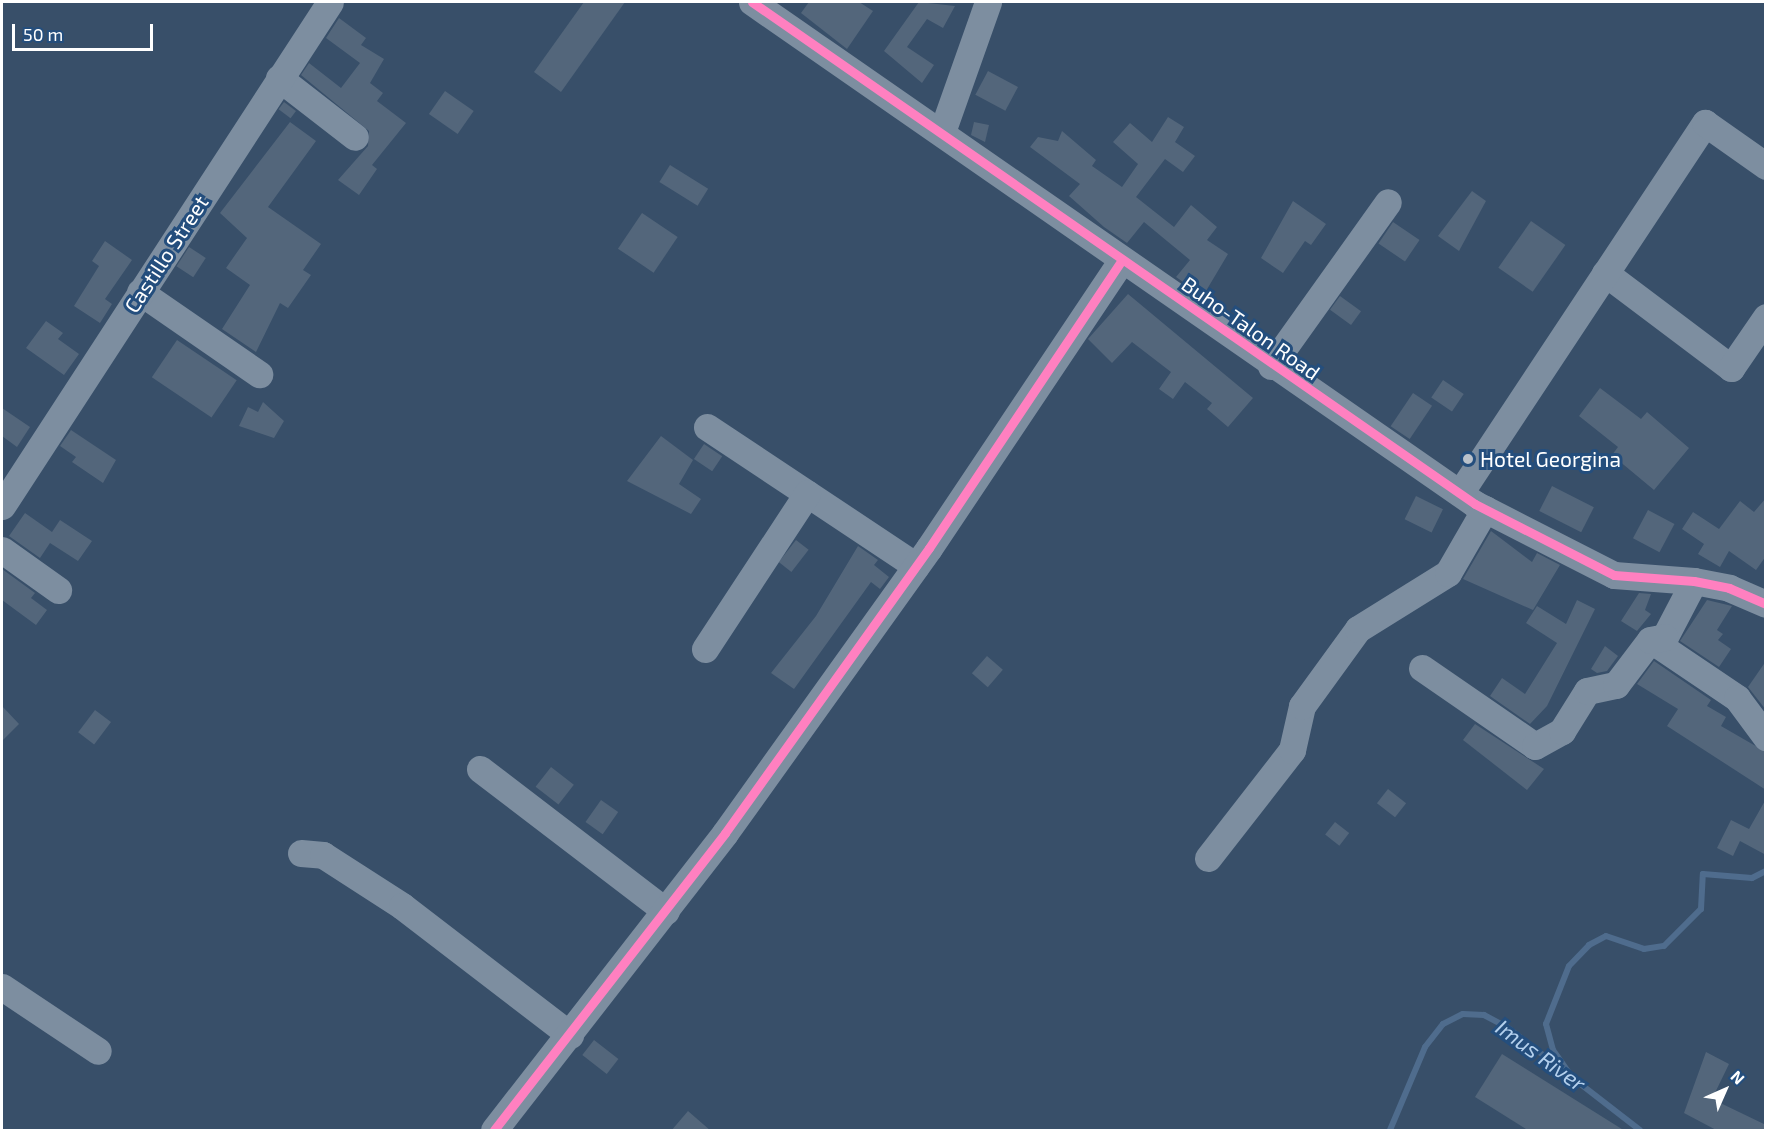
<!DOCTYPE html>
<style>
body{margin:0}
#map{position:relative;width:1767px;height:1132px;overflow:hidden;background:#384f69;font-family:"Exo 2",sans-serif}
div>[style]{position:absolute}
.stream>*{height:6px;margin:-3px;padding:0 3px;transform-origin:3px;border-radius:3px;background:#4f6c8d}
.building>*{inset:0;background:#53667b;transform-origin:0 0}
.minor>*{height:27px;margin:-13.5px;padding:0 13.5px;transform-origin:13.5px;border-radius:13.5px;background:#7d8ea0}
.cycleway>*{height:9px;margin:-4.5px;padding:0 4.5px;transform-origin:4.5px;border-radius:4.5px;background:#ff80c0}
.dots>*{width:16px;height:16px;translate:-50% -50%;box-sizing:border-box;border:3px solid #244e7d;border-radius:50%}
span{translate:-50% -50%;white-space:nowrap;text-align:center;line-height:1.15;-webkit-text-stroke:6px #244e7d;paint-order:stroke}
.street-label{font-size:21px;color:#fff}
.poi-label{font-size:21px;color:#fff}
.left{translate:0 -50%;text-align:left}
.water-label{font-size:22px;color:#b4d0ed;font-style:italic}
.frame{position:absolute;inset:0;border:3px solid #fff;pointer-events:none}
.north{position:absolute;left:1695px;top:1060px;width:60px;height:60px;-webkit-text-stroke:4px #244e7d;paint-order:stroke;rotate:45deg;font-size:16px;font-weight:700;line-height:24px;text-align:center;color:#fff}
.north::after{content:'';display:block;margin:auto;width:21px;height:27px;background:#fff;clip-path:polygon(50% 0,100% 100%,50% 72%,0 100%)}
.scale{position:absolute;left:12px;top:24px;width:141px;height:27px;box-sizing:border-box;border:3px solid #fff;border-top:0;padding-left:8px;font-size:18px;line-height:21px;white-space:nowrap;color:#fff;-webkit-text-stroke:4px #244e7d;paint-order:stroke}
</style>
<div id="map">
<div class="stream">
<i style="left:1574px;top:1080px;width:37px;rotate:-125deg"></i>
<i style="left:1553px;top:1050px;width:27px;rotate:-105deg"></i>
<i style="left:1546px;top:1024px;width:62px;rotate:-68.4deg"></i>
<i style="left:1569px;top:966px;width:29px;rotate:-46deg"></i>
<i style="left:1589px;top:945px;width:19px;rotate:-28deg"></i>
<i style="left:1606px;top:936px;width:40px;rotate:18.9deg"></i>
<i style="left:1644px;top:949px;width:20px;rotate:-9deg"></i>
<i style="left:1664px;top:946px;width:52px;rotate:-45deg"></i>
<i style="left:1701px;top:909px;width:35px;rotate:-87deg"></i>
<i style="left:1703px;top:874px;width:49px;rotate:4.7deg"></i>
<i style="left:1752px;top:878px;width:16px;rotate:-27deg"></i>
<i style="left:1390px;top:1130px;width:90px;rotate:-67.1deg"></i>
<i style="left:1425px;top:1047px;width:29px;rotate:-52deg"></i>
<i style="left:1443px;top:1024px;width:22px;rotate:-27deg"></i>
<i style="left:1463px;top:1014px;width:21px;rotate:3deg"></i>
<i style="left:1484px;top:1015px;width:26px;rotate:28deg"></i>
<i style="left:1507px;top:1027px;width:168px;rotate:37.8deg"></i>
</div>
<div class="building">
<i style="clip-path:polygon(584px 2px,625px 2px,561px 92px,534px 72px)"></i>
<i style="clip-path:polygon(809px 2px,859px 2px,873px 11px,847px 49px,801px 13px)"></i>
<i style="clip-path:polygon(919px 2px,955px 6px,943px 28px,927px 19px,907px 47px,934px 65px,922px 83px,884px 51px)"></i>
<i style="clip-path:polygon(339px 18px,366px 38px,361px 45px,384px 59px,370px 83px,383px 93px,377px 101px,406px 123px,372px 165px,377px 169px,359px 195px,338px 180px,368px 146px,369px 131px,301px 75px,309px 63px,341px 88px,360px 63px,326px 38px)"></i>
<i style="left:988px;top:71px;width:34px;height:27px;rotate:28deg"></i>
<i style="left:445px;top:91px;width:35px;height:28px;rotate:35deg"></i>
<i style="left:284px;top:102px;width:15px;height:9px;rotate:37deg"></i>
<i style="clip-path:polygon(1168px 117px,1184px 127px,1175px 142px,1195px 156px,1183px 172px,1165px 159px,1136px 197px,1174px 227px,1191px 205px,1217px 227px,1207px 240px,1228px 254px,1203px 296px,1176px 277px,1190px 260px,1144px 222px,1127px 243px,1104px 227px,1069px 196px,1080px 184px,1030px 147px,1038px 137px,1058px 141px,1062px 131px,1096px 160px,1092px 166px,1122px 187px,1138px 164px,1113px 142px,1130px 123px,1152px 142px)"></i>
<i style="clip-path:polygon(290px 122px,316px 141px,268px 207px,321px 244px,303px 270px,311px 275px,288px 308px,280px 303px,256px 352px,222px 329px,250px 285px,226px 268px,247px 238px,220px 213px)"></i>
<i style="clip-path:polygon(974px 122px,989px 125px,985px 142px,971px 135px)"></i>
<i style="left:670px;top:165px;width:45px;height:20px;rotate:32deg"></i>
<i style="clip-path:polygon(1472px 191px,1486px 201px,1459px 251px,1438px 236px)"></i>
<i style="clip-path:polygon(1293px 201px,1326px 224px,1311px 245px,1305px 241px,1283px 273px,1261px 258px)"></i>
<i style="left:642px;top:213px;width:43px;height:43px;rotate:34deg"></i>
<i style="left:1531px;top:221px;width:42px;height:57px;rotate:35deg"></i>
<i style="left:1393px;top:222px;width:32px;height:26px;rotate:34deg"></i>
<i style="clip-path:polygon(105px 241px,132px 260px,105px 299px,112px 304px,100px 323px,74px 306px,99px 266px,92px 261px)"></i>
<i style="left:189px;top:247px;width:20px;height:23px;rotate:33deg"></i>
<i style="clip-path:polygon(1128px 294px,1253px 398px,1228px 427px,1207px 409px,1212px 403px,1185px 382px,1173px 399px,1159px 389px,1171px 372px,1132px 342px,1112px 363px,1088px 339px)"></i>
<i style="left:1340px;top:296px;width:26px;height:17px;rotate:36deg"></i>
<i style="clip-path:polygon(46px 321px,63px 333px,58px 339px,79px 354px,64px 375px,26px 348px)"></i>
<i style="left:177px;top:340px;width:72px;height:45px;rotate:34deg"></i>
<i style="left:1443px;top:380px;width:25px;height:21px;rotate:34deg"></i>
<i style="clip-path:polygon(1600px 388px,1641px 419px,1647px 412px,1689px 448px,1654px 490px,1612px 455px,1618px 447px,1579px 416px)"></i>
<i style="left:1413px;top:393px;width:23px;height:40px;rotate:34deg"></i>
<i style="clip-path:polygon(263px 402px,284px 421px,274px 438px,239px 426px,248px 407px,258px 412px)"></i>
<i style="clip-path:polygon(2px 408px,30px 427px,17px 447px,2px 436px)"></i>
<i style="clip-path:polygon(71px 430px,116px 460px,103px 483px,72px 462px,76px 457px,60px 446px)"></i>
<i style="clip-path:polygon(661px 436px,693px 460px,679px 484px,701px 499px,691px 514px,627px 481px)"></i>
<i style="left:704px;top:444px;width:22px;height:18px;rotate:34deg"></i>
<i style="left:1552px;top:486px;width:47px;height:28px;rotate:27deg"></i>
<i style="left:1416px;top:496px;width:30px;height:26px;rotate:26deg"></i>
<i style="clip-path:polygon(1766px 498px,1766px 556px,1756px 570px,1729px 551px,1720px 567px,1698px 554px,1704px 544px,1682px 529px,1693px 512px,1719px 529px,1740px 501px,1754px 512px)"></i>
<i style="left:1648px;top:510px;width:30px;height:32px;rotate:28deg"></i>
<i style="clip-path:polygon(25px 513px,52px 532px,60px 520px,92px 541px,78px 561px,50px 543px,40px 558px,9px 536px)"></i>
<i style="clip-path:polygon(1491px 531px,1532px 562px,1537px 553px,1560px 565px,1533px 610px,1463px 579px)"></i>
<i style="left:796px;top:540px;width:16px;height:28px;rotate:38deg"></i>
<i style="clip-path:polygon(858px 546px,878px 560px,874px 565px,889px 577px,880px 589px,871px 582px,794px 689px,771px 673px,816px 616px)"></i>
<i style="clip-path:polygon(2px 569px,35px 593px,31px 598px,47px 610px,36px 625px,2px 600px)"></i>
<i style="clip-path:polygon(1639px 593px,1651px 594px,1645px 610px,1651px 614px,1637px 631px,1621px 621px)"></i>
<i style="clip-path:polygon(1577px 600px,1595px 609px,1547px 706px,1530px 724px,1490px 696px,1502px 678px,1525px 694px,1557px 643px,1526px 623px,1537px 606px,1566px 624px)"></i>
<i style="clip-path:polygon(1707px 600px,1732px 606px,1717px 630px,1723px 634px,1718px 640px,1731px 649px,1719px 667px,1680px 641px)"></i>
<i style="clip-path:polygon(1605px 646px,1618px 656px,1607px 671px,1597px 673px,1591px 669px)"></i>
<i style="left:987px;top:656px;width:21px;height:23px;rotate:41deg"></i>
<i style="clip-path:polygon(1654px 661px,1711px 700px,1707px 706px,1726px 717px,1721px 726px,1766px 752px,1766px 790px,1667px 726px,1678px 709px,1637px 684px)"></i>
<i style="clip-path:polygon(1766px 661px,1766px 710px,1748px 687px)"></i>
<i style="clip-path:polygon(2px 706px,19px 724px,2px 741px)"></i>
<i style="left:95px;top:710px;width:20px;height:28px;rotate:37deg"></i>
<i style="clip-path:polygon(1475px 724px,1544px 769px,1527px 790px,1463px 740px)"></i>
<i style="left:551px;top:767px;width:29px;height:25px;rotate:38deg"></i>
<i style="left:1388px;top:789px;width:23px;height:18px;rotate:38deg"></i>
<i style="clip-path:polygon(1766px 799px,1766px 855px,1740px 841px,1733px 856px,1717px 848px,1731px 820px,1749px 829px)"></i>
<i style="left:601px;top:800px;width:21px;height:27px;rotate:35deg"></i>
<i style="left:1335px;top:822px;width:18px;height:16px;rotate:38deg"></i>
<i style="left:594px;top:1040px;width:31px;height:19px;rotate:38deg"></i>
<i style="clip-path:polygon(1706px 1052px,1729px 1064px,1712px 1099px,1766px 1125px,1766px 1131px,1718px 1131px,1684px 1113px)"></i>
<i style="clip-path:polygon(1502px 1054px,1625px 1131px,1529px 1131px,1475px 1097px)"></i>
<i style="clip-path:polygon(688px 1111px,711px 1131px,671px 1131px)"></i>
</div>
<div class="minor">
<i style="left:752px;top:2px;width:880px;rotate:34.77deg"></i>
<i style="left:1475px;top:504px;width:156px;rotate:27.1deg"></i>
<i style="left:1614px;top:575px;width:80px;rotate:4.3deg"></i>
<i style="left:1694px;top:581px;width:36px;rotate:11deg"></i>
<i style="left:1729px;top:588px;width:40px;rotate:23.4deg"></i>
<i style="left:279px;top:78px;width:96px;rotate:37.8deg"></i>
<i style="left:942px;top:132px;width:138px;rotate:-70.5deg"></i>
<i style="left:1605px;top:273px;width:158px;rotate:37deg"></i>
<i style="left:1731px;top:368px;width:62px;rotate:-55.5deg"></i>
<i style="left:140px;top:292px;width:145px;rotate:34.6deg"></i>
<i style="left:1271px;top:366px;width:201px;rotate:-54.5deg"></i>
<i style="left:707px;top:427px;width:251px;rotate:33.6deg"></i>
<i style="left:1460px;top:493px;width:444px;rotate:-56.5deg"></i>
<i style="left:1705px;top:123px;width:75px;rotate:35.2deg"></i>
<i style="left:2px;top:506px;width:601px;rotate:-56.94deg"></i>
<i style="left:2px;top:550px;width:69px;rotate:35.5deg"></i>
<i style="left:1694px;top:581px;width:73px;rotate:117.6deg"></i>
<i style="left:1660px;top:646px;width:93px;rotate:34deg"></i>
<i style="left:1737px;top:698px;width:49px;rotate:53.4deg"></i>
<i style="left:705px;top:649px;width:186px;rotate:-56.7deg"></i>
<i style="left:1422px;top:668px;width:137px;rotate:34.6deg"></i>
<i style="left:1535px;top:746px;width:31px;rotate:-29deg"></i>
<i style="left:1562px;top:731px;width:47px;rotate:-58deg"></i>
<i style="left:1587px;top:691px;width:30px;rotate:-12deg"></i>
<i style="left:1616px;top:685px;width:56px;rotate:-52.9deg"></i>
<i style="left:1650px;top:640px;width:15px;rotate:-11deg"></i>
<i style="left:480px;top:769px;width:234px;rotate:37.4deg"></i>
<i style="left:301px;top:853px;width:22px;rotate:5deg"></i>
<i style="left:323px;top:855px;width:94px;rotate:32.8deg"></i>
<i style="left:402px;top:906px;width:212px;rotate:37.5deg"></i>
<i style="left:1208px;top:858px;width:137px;rotate:-52.1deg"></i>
<i style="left:1292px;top:750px;width:45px;rotate:-77.2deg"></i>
<i style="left:1302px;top:706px;width:95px;rotate:-54deg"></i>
<i style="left:1358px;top:629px;width:106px;rotate:-31.9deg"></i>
<i style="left:1448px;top:573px;width:74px;rotate:-60deg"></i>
<i style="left:2px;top:987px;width:115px;rotate:33.7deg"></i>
<i style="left:494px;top:1130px;width:376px;rotate:-52.1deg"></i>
<i style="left:725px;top:833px;width:350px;rotate:-54.4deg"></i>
<i style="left:929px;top:548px;width:347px;rotate:-56.2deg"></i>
</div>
<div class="cycleway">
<i style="left:752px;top:2px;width:880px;rotate:34.77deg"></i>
<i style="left:1475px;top:504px;width:156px;rotate:27.1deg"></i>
<i style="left:1614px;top:575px;width:80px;rotate:4.3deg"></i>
<i style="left:1694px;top:581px;width:36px;rotate:11deg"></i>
<i style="left:1729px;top:588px;width:40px;rotate:23.4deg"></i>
<i style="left:494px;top:1130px;width:376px;rotate:-52.1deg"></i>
<i style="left:725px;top:833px;width:350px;rotate:-54.4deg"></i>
<i style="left:929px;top:548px;width:347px;rotate:-56.2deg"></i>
</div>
<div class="dots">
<i style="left:1468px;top:459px;background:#b9c1ca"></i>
</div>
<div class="street-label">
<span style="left:166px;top:254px;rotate:-57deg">Castillo Street</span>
<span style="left:1251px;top:328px;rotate:35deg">Buho-Talon Road</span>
</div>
<div class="poi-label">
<span class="left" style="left:1480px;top:459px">Hotel Georgina</span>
</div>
<div class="water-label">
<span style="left:1541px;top:1055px;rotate:36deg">Imus River</span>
</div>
<div class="frame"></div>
<div class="north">N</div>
<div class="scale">50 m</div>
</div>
